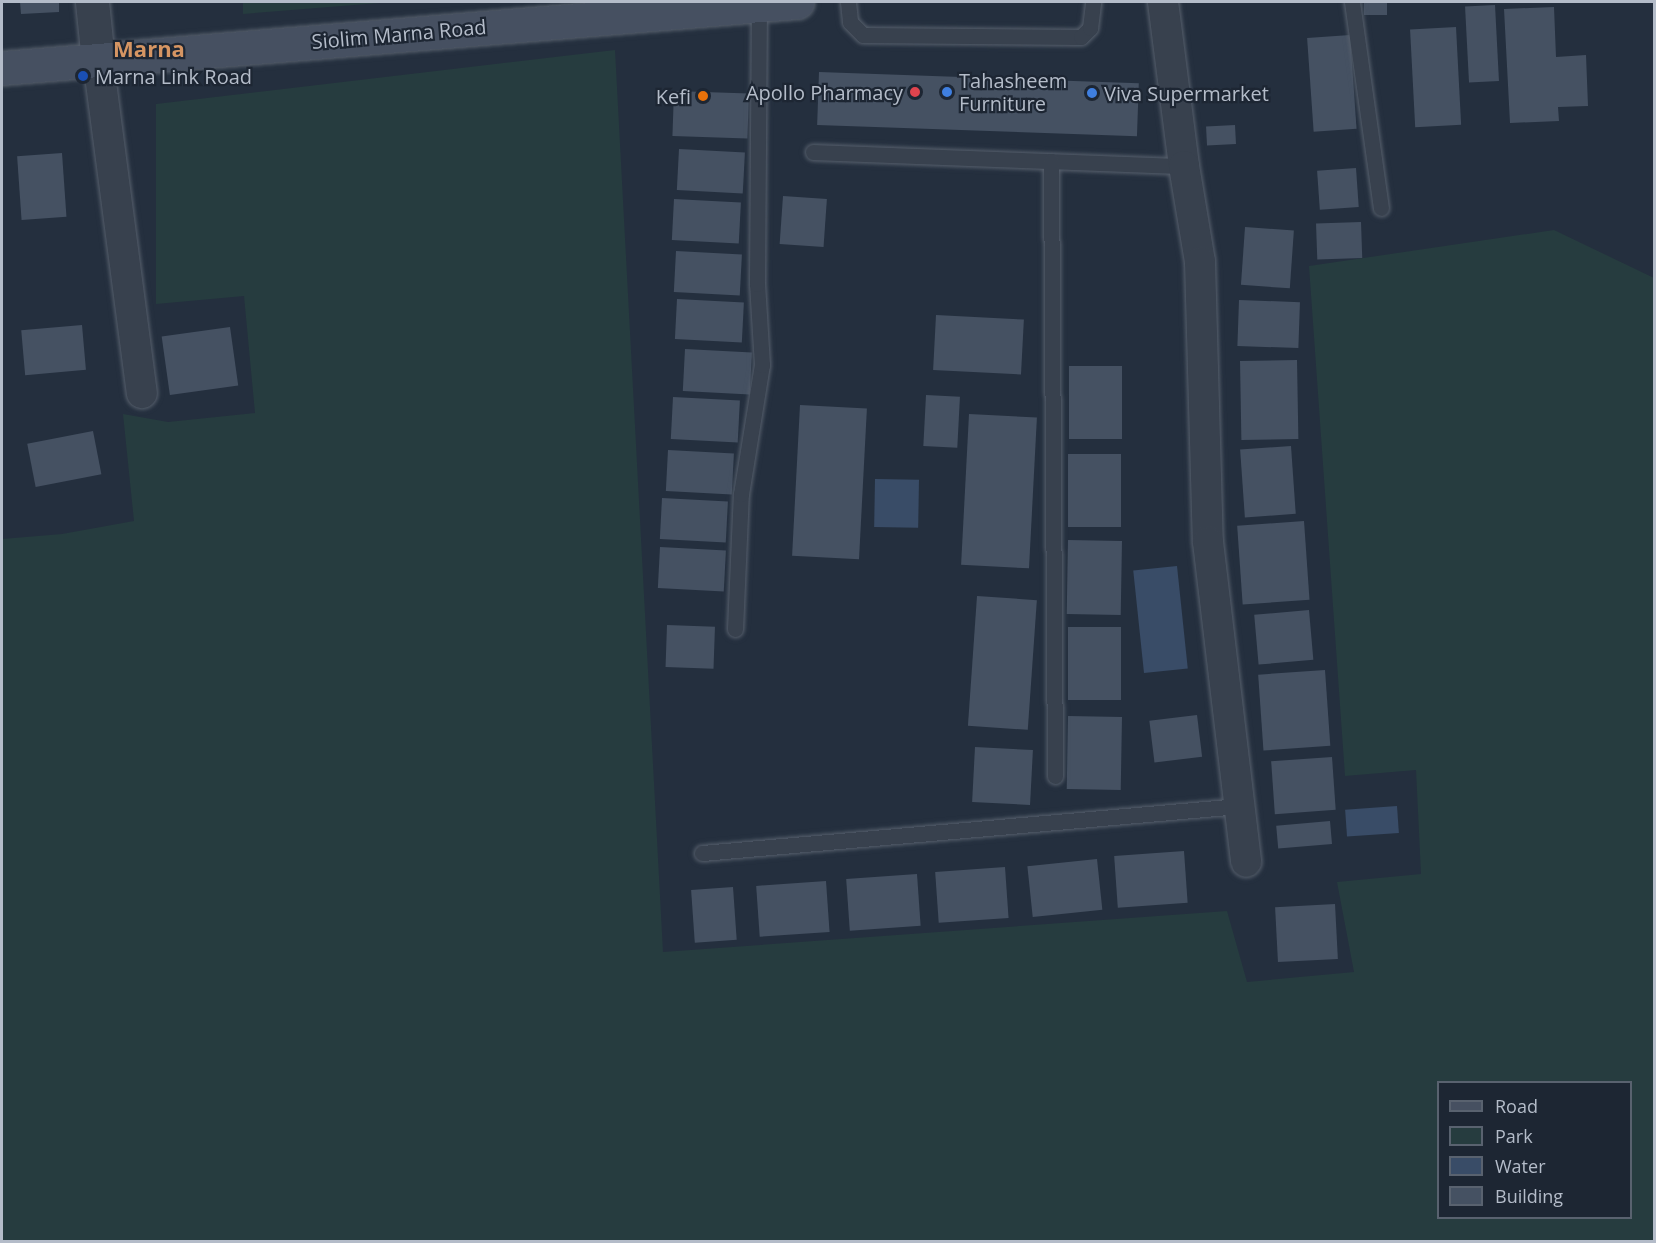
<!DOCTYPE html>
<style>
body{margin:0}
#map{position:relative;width:1656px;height:1243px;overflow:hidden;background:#242f3e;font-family:"Open Sans",sans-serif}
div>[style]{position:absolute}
.green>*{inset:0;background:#263c3f}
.water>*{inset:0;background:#394c67;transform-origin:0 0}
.building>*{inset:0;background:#455162;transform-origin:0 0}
.roads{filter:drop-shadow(0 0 2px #565f6c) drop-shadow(0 0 2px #565f6c)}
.service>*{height:15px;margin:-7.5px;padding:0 7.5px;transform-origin:7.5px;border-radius:7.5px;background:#38414e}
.minor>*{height:30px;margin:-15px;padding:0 15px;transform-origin:15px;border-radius:15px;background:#38414e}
.tertiary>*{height:33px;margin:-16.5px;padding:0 16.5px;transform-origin:16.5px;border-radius:16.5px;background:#38414e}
.secondary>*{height:33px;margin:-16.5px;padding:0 16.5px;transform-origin:16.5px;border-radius:16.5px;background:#465061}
.dots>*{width:16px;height:16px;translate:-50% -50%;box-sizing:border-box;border:3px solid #1d2633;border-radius:50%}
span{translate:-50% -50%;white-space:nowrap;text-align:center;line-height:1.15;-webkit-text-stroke:4.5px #1d2633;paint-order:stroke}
.street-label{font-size:20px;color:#b4bcc9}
.poi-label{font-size:20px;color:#b4bcc9}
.left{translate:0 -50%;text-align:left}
.right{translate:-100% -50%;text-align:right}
.quarter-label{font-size:22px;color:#d59563;font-weight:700}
.frame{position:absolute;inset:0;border:3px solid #b4bcc9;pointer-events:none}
.legend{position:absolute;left:1437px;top:1081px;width:195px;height:138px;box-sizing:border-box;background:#1d2633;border:2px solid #59626f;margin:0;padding:8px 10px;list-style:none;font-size:18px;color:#b4bcc9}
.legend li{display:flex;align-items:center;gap:12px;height:30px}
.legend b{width:30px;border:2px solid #59626f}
</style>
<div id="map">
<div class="green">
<i style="clip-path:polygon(243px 2px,392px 2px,243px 14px)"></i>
<i style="clip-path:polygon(evenodd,615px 50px,663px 952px,1227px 911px,1247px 982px,1354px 972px,1337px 882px,1421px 874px,1416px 770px,1345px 776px,1309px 266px,1554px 230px,1654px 278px,1654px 1241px,2px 1241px,2px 539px,62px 534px,134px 521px,123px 414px,168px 422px,255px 413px,244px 296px,156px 304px,156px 104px,615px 50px,1438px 1082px,1630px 1082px,1630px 1218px,1438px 1218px,1438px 1082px)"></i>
</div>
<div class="water">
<i style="left:875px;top:479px;width:44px;height:48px;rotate:1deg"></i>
<i style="left:1177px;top:566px;width:103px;height:44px;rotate:84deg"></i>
<i style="left:1397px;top:806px;width:27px;height:52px;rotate:86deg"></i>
</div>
<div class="building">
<i style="clip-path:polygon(20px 2px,59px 2px,59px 12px,21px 14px)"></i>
<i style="left:1364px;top:2px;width:23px;height:13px"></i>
<i style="left:1495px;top:5px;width:76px;height:30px;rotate:87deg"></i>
<i style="clip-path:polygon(1554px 7px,1556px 57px,1586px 55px,1588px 106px,1558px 107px,1559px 121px,1510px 123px,1504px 9px)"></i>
<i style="left:1456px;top:27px;width:98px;height:46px;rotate:87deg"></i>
<i style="left:1350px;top:35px;width:94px;height:43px;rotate:86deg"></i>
<i style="left:819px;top:72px;width:320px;height:53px;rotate:2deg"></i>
<i style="left:674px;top:91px;width:75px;height:45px;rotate:2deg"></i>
<i style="left:1235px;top:125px;width:19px;height:29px;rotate:87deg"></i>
<i style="left:679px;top:149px;width:66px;height:41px;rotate:3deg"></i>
<i style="left:62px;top:153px;width:64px;height:45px;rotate:86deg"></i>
<i style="left:1356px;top:168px;width:39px;height:39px;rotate:86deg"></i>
<i style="left:783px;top:196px;width:44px;height:48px;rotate:4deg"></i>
<i style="left:674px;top:199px;width:67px;height:41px;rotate:3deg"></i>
<i style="left:1361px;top:222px;width:36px;height:45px;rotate:88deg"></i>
<i style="left:1245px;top:227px;width:49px;height:58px;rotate:4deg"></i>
<i style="left:676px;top:251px;width:66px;height:41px;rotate:3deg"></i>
<i style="left:677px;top:299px;width:67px;height:40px;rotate:3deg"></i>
<i style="left:1239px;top:300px;width:61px;height:46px;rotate:2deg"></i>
<i style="left:936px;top:315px;width:88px;height:55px;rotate:3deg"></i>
<i style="left:82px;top:325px;width:45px;height:61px;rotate:85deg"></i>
<i style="left:230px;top:327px;width:59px;height:69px;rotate:82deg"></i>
<i style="left:685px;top:349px;width:67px;height:42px;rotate:3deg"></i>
<i style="left:1297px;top:360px;width:79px;height:57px;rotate:89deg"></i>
<i style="left:1069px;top:366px;width:53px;height:73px"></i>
<i style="left:926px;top:395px;width:34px;height:51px;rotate:3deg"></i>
<i style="left:673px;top:397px;width:67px;height:42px;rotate:3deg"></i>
<i style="left:800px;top:405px;width:67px;height:151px;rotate:3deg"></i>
<i style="left:969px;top:414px;width:68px;height:151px;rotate:3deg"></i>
<i style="left:93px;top:431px;width:44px;height:67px;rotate:79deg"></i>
<i style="left:1291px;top:446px;width:68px;height:51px;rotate:86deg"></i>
<i style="left:668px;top:450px;width:66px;height:41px;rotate:3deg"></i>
<i style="left:1068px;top:454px;width:53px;height:73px"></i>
<i style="left:662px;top:498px;width:66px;height:41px;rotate:3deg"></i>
<i style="left:1304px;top:521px;width:79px;height:67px;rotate:86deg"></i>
<i style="left:1068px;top:540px;width:54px;height:74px;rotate:1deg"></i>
<i style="left:660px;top:547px;width:66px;height:41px;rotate:3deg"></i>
<i style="left:977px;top:596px;width:60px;height:130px;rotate:4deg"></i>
<i style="left:1309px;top:610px;width:50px;height:55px;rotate:85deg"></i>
<i style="left:667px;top:625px;width:48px;height:42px;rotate:2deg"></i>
<i style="left:1068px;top:627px;width:53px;height:73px"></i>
<i style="left:1325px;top:670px;width:76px;height:67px;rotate:86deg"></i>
<i style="left:1197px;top:715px;width:42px;height:48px;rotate:83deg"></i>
<i style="left:1068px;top:716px;width:54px;height:73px;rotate:1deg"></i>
<i style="left:975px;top:747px;width:58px;height:55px;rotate:3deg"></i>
<i style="left:1332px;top:757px;width:53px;height:61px;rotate:86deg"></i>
<i style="left:1330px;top:821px;width:23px;height:54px;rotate:85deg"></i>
<i style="left:1184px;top:851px;width:52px;height:70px;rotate:86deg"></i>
<i style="left:1097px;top:859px;width:51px;height:70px;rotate:84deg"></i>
<i style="left:1005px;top:867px;width:51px;height:70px;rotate:86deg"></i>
<i style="left:917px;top:874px;width:52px;height:71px;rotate:86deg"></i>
<i style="left:826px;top:881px;width:51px;height:70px;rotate:86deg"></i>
<i style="left:733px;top:887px;width:53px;height:42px;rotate:86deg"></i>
<i style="left:1335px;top:904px;width:55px;height:60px;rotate:87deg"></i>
</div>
<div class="roads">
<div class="service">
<i style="left:848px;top:2px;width:20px;rotate:84deg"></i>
<i style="left:850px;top:22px;width:18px;rotate:45deg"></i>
<i style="left:863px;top:35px;width:218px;rotate:0.5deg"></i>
<i style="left:1081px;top:37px;width:13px;rotate:-45deg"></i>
<i style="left:1090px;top:28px;width:26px;rotate:-83deg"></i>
<i style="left:1352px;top:2px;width:208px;rotate:82deg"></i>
<i style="left:813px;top:152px;width:371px;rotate:2.2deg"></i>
<i style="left:1051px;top:161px;width:615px;rotate:89.63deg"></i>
<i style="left:735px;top:629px;width:135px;rotate:-87.5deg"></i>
<i style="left:741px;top:494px;width:131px;rotate:-80.8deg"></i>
<i style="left:762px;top:365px;width:81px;rotate:-93.5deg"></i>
<i style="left:757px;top:284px;width:280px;rotate:-89.6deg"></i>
<i style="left:702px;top:853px;width:539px;rotate:-5deg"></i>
</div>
<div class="minor">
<i style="left:1163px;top:2px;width:165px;rotate:82.7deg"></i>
<i style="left:1184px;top:166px;width:97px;rotate:80.5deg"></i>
<i style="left:1200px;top:262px;width:280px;rotate:88.4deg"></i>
<i style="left:1208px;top:542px;width:322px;rotate:83.2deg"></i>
<i style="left:98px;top:60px;width:336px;rotate:82.5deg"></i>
</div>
<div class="tertiary">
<i style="left:92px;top:2px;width:58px;rotate:84.1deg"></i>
</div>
<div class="secondary">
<i style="left:2px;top:68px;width:798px;rotate:-4.75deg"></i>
</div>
</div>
<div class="dots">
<i style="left:83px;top:76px;background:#1a4fb4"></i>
<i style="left:915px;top:92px;background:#e0444e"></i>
<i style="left:947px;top:92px;background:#3f7fe0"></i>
<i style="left:1092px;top:93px;background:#3f7fe0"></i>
<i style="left:703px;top:96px;background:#e8710a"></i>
</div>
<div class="street-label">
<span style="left:399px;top:34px;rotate:-5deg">Siolim Marna Road</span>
</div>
<div class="poi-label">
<span class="left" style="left:95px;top:76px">Marna Link Road</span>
<span class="left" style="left:959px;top:92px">Tahasheem<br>Furniture</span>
<span class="right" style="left:903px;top:92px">Apollo Pharmacy</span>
<span class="left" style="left:1104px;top:93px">Viva Supermarket</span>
<span class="right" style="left:691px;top:96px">Kefi</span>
</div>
<div class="quarter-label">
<span style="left:149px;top:49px">Marna</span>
</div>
<div class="frame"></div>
<ul class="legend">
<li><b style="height:8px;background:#465061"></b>Road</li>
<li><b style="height:16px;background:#263c3f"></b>Park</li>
<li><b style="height:16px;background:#394c67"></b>Water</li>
<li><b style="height:16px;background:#455162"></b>Building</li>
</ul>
</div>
